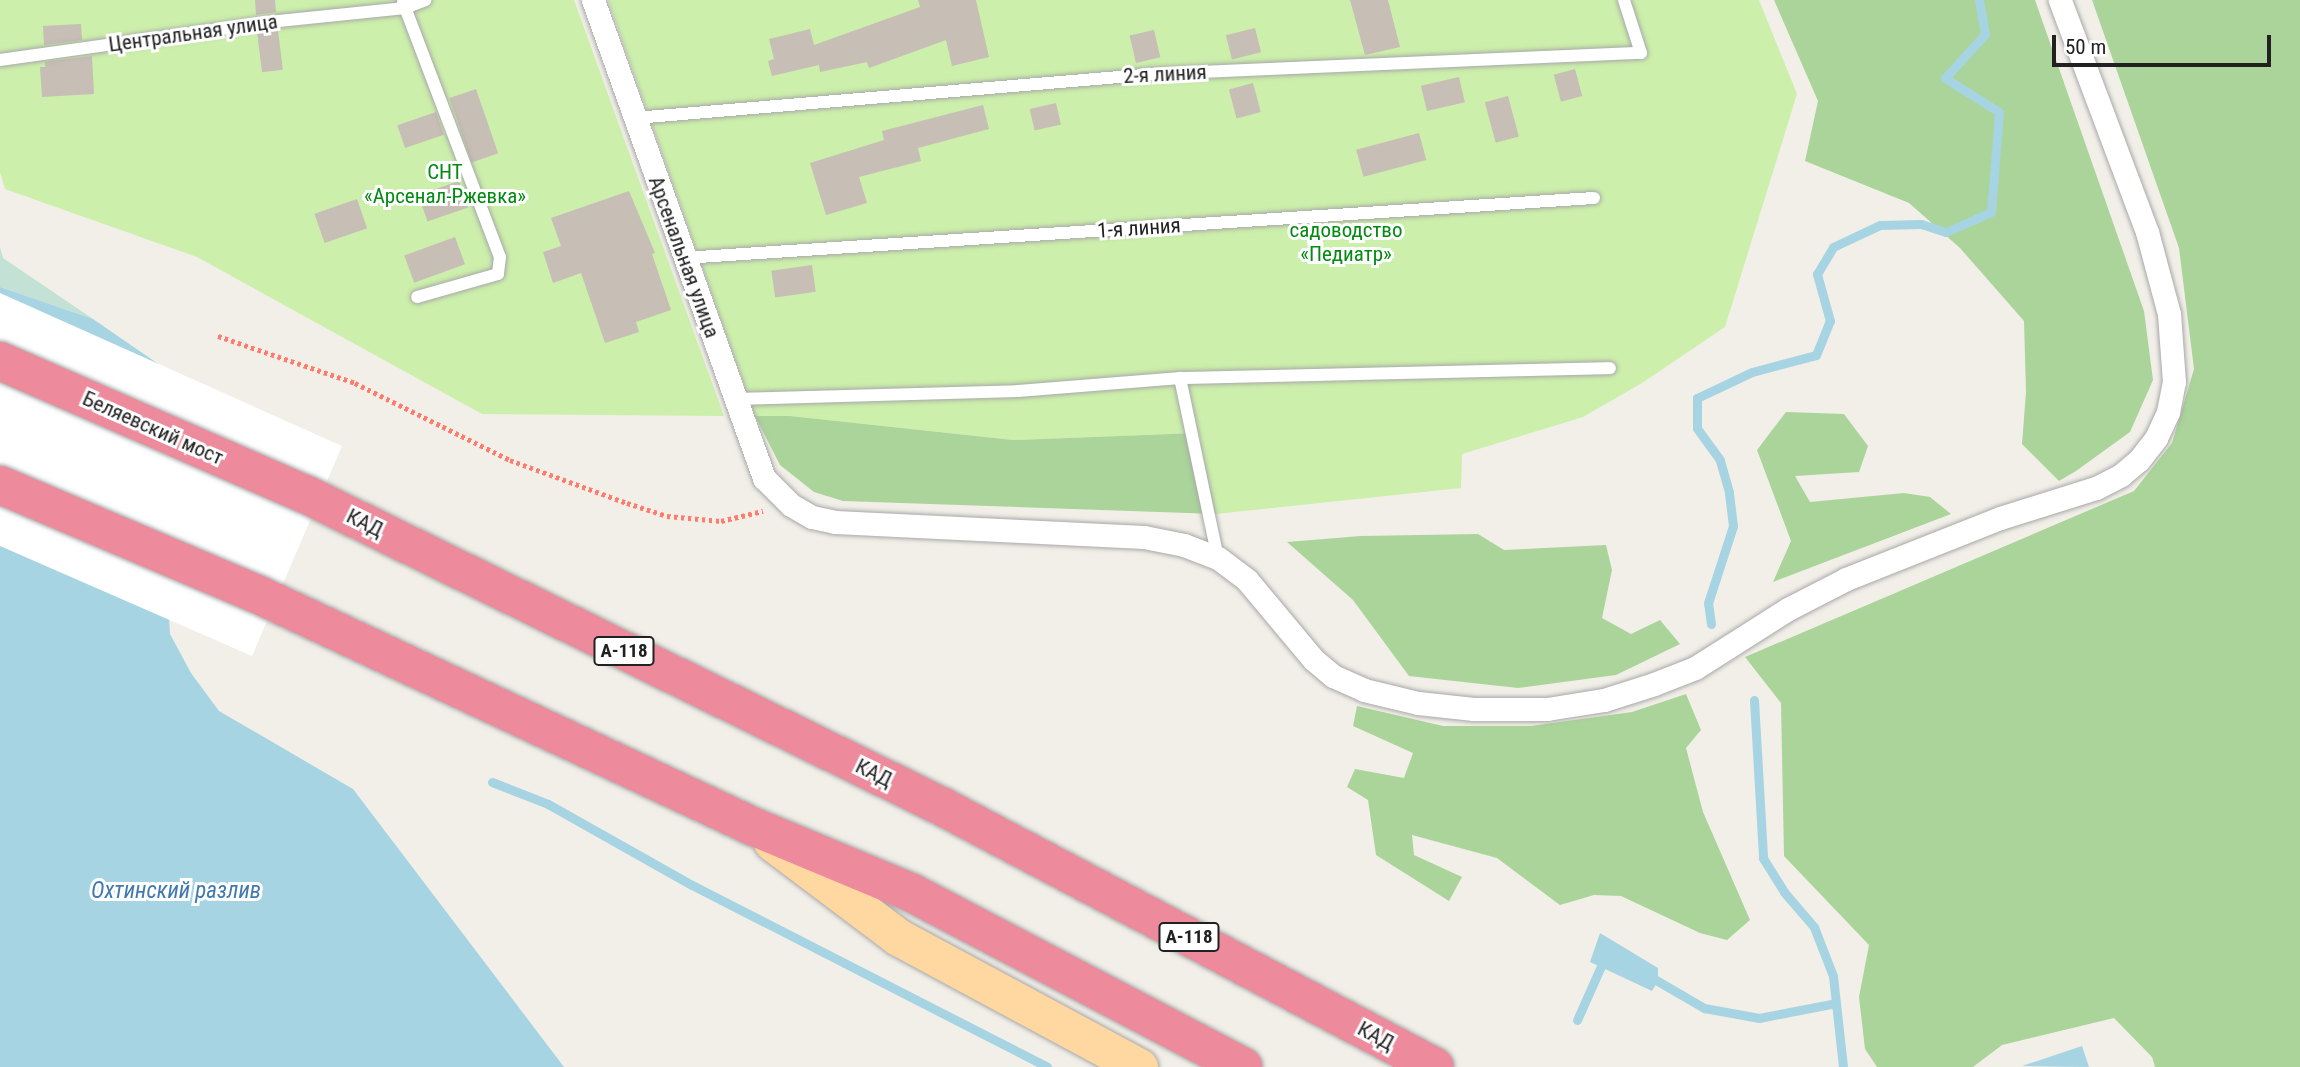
<!DOCTYPE html>
<meta charset="utf-8">
<style>
body{margin:0}
#map{position:relative;width:2300px;height:1067px;overflow:hidden;background:#f2efe8;font-family:"Roboto Condensed",sans-serif}
div>[style]{position:absolute}
.grass>*{inset:0;background:#ccefab}
.forest>*{inset:0;background:#aad49a}
.wetland>*{inset:0;background:#c3e1d4}
.water>*{inset:0;background:#a6d4e2}
.pier>*{inset:0;background:#fff}
.stream>*{height:9px;margin:-4.5px;padding:0 4.5px;transform-origin:4.5px;border-radius:4.5px;background:#a6d4e2}
.building>*{inset:0;background:#c7beb6;transform-origin:0 0}
.path>*{height:4.5px;margin-top:-2.25px;transform-origin:0;background:repeating-linear-gradient(90deg,#ff7c6c 0 3.5px,transparent 0 7px)}
.roads{filter:drop-shadow(0 0 2px #a8a8a8) drop-shadow(0 0 2px #a8a8a8)}
.lane>*{height:12px;margin:-6px;padding:0 6px;transform-origin:6px;border-radius:6px;background:#fff}
.street>*{height:23px;margin:-11.5px;padding:0 11.5px;transform-origin:11.5px;border-radius:11.5px;background:#fff}
.primary>*{height:37px;margin:-18.5px;padding:0 18.5px;transform-origin:18.5px;border-radius:18.5px;background:#ffd7a0}
.highway>*{height:38px;margin:-19px;padding:0 19px;transform-origin:19px;border-radius:19px;background:#ed8b9d}
span{translate:-50% -50%;white-space:nowrap;text-align:center;line-height:1.15;-webkit-text-stroke:6px #fff;paint-order:stroke}
.shield-label span{padding:2px 5px;background:#fff;border:2px solid;border-radius:5px;-webkit-text-stroke-width:0}
.shield-label{font-size:19px;color:#212121;font-weight:700}
.street-label{font-size:21px;color:#212121}
.park-label{font-size:21px;color:#048a11}
.water-label{font-size:23px;color:#4379b1;font-style:italic}
.scale{position:absolute;left:2052px;top:35px;width:219px;height:32px;box-sizing:border-box;border:4px solid #212121;border-top:0;padding-left:9px;font-size:21px;line-height:24px;white-space:nowrap;color:#212121;-webkit-text-stroke:5px #fff;paint-order:stroke}
</style>
<div id="map">
<div class="grass">
<i style="clip-path:polygon(0 0,574px 0,724px 416px,482px 414px,197px 257px,5px 189px,0 172px)"></i>
<i style="clip-path:polygon(608px 0,1759px 0,1797px 94px,1725px 327px,1642px 383px,1583px 417px,1462px 454px,1461px 488px,1216px 514px,1197px 433px,1013px 440px,790px 416px,755px 416px)"></i>
</div>
<div class="forest">
<i style="clip-path:polygon(1774px 0,2035px 0,2144px 311px,2153px 380px,2130px 432px,2076px 471px,2059px 481px,2022px 444px,2026px 392px,2024px 321px,1960px 248px,1909px 203px,1805px 161px,1818px 101px)"></i>
<i style="clip-path:polygon(2092px 0,2300px 0,2300px 1067px,2155px 1067px,2152px 1057px,2114px 1018px,2002px 1045px,1973px 1067px,1877px 1067px,1865px 1049px,1859px 997px,1869px 945px,1784px 856px,1781px 703px,1745px 657px,2134px 491px,2172px 443px,2194px 369px,2179px 248px)"></i>
<i style="clip-path:polygon(1786px 412px,1844px 414px,1868px 446px,1859px 472px,1795px 476px,1810px 502px,1904px 493px,1930px 497px,1951px 514px,1773px 582px,1791px 541px,1757px 450px)"></i>
<i style="clip-path:polygon(755px 416px,790px 416px,1013px 440px,1197px 433px,1216px 514px,843px 501px,814px 492px,780px 465px)"></i>
<i style="clip-path:polygon(1478px 534px,1504px 550px,1606px 545px,1612px 570px,1602px 618px,1631px 634px,1660px 620px,1680px 644px,1616px 675px,1518px 688px,1409px 676px,1353px 600px,1287px 542px,1361px 536px)"></i>
<i style="clip-path:polygon(1686px 694px,1701px 730px,1686px 748px,1703px 812px,1750px 920px,1727px 940px,1700px 933px,1621px 896px,1594px 895px,1560px 905px,1497px 858px,1412px 835px,1414px 855px,1462px 877px,1449px 901px,1376px 855px,1368px 800px,1347px 787px,1355px 769px,1404px 778px,1413px 753px,1353px 726px,1357px 706px,1443px 726px,1531px 726px,1632px 712px)"></i>
</div>
<div class="wetland">
<i style="clip-path:polygon(0 247px,3px 258px,93px 319px,0 287px)"></i>
</div>
<div class="water">
<i style="clip-path:polygon(0 287px,93px 319px,183px 381px,165px 554px,170px 634px,191px 673px,219px 711px,353px 789px,564px 1067px,0 1067px)"></i>
<i style="clip-path:polygon(1600px 933px,1658px 968px,1658px 981px,1652px 991px,1590px 962px)"></i>
<i style="clip-path:polygon(2082px 1046px,2089px 1067px,2022px 1066px)"></i>
</div>
<div class="pier">
<i style="clip-path:polygon(0 293px,342px 446px,252px 656px,0 546px)"></i>
</div>
<div class="stream">
<i style="left:1711px;top:624px;width:21px;rotate:-98deg"></i>
<i style="left:1708px;top:603px;width:81px;rotate:-72deg"></i>
<i style="left:1733px;top:526px;width:34px;rotate:-97deg"></i>
<i style="left:1729px;top:492px;width:33px;rotate:-106deg"></i>
<i style="left:1720px;top:460px;width:39px;rotate:-126deg"></i>
<i style="left:1697px;top:428px;width:30px;rotate:-90deg"></i>
<i style="left:1697px;top:398px;width:61px;rotate:-25.3deg"></i>
<i style="left:1752px;top:372px;width:66px;rotate:-14.9deg"></i>
<i style="left:1816px;top:355px;width:37px;rotate:-68deg"></i>
<i style="left:1830px;top:321px;width:49px;rotate:-105.5deg"></i>
<i style="left:1817px;top:274px;width:31px;rotate:-59deg"></i>
<i style="left:1833px;top:247px;width:52px;rotate:-25.1deg"></i>
<i style="left:1880px;top:225px;width:41px;rotate:-1.4deg"></i>
<i style="left:1921px;top:224px;width:26px;rotate:18deg"></i>
<i style="left:1946px;top:232px;width:49px;rotate:-24deg"></i>
<i style="left:1991px;top:212px;width:100px;rotate:-85.4deg"></i>
<i style="left:1999px;top:112px;width:64px;rotate:-147.8deg"></i>
<i style="left:1945px;top:78px;width:59px;rotate:-47.7deg"></i>
<i style="left:1985px;top:34px;width:35px;rotate:-100deg"></i>
<i style="left:1754px;top:700px;width:158px;rotate:86.7deg"></i>
<i style="left:1763px;top:858px;width:40px;rotate:58deg"></i>
<i style="left:1784px;top:892px;width:46px;rotate:49.4deg"></i>
<i style="left:1814px;top:927px;width:53px;rotate:68.8deg"></i>
<i style="left:1833px;top:976px;width:92px;rotate:83.7deg"></i>
<i style="left:492px;top:782px;width:60px;rotate:21.4deg"></i>
<i style="left:548px;top:804px;width:165px;rotate:29.4deg"></i>
<i style="left:692px;top:885px;width:399px;rotate:27.1deg"></i>
<i style="left:1649px;top:976px;width:64px;rotate:30.2deg"></i>
<i style="left:1704px;top:1008px;width:56px;rotate:10.3deg"></i>
<i style="left:1759px;top:1018px;width:78px;rotate:-11deg"></i>
<i style="left:1577px;top:1020px;width:69px;rotate:-66deg"></i>
</div>
<div class="building">
<i style="clip-path:polygon(255px 0,275px 0,276px 12px,256px 15px)"></i>
<i style="clip-path:polygon(918px 0,976px 0,989px 57px,952px 66px,946px 40px,869px 68px,867px 62px,820px 72px,819px 65px,772px 76px,768px 61px,774px 59px,769px 39px,810px 29px,814px 45px,920px 7px)"></i>
<i style="clip-path:polygon(1350px 0,1388px 0,1400px 47px,1365px 55px)"></i>
<i style="clip-path:polygon(81px 24px,82px 40px,44px 45px,43px 26px)"></i>
<i style="left:1255px;top:28px;width:25px;height:30px;rotate:76deg"></i>
<i style="left:278px;top:30px;width:40px;height:21px;rotate:83deg"></i>
<i style="left:1154px;top:30px;width:28px;height:25px;rotate:77deg"></i>
<i style="clip-path:polygon(92px 56px,94px 94px,42px 97px,40px 67px,45px 67px,45px 62px)"></i>
<i style="left:1575px;top:69px;width:28px;height:22px;rotate:75deg"></i>
<i style="left:1459px;top:77px;width:26px;height:39px;rotate:77deg"></i>
<i style="left:1253px;top:83px;width:30px;height:25px;rotate:75deg"></i>
<i style="left:476px;top:89px;width:68px;height:28px;rotate:71deg"></i>
<i style="left:1508px;top:96px;width:42px;height:24px;rotate:75deg"></i>
<i style="left:1056px;top:103px;width:22px;height:27px;rotate:77deg"></i>
<i style="clip-path:polygon(983px 105px,989px 129px,918px 148px,921px 161px,859px 177px,867px 203px,826px 215px,810px 163px,884px 140px,882px 131px)"></i>
<i style="left:436px;top:112px;width:24px;height:41px;rotate:71deg"></i>
<i style="left:1419px;top:133px;width:28px;height:65px;rotate:75deg"></i>
<i style="left:459px;top:181px;width:28px;height:43px;rotate:71deg"></i>
<i style="clip-path:polygon(629px 191px,655px 253px,652px 254px,671px 310px,636px 322px,639px 332px,605px 343px,581px 273px,553px 283px,543px 252px,561px 246px,551px 218px)"></i>
<i style="left:357px;top:199px;width:31px;height:45px;rotate:71deg"></i>
<i style="left:455px;top:237px;width:29px;height:54px;rotate:70deg"></i>
<i style="left:812px;top:265px;width:27px;height:41px;rotate:82deg"></i>
</div>
<div class="path">
<i style="left:218px;top:336px;width:145px;rotate:18.9deg"></i>
<i style="left:355px;top:383px;width:173px;rotate:26.4deg"></i>
<i style="left:510px;top:460px;width:125px;rotate:20.2deg"></i>
<i style="left:627px;top:503px;width:42px;rotate:18deg"></i>
<i style="left:667px;top:516px;width:54px;rotate:5.3deg"></i>
<i style="left:721px;top:521px;width:43px;rotate:-13.4deg"></i>
</div>
<div class="roads">
<div class="lane">
<i style="left:403px;top:2px;width:273px;rotate:69.2deg"></i>
<i style="left:500px;top:257px;width:17px;rotate:97deg"></i>
<i style="left:498px;top:274px;width:84px;rotate:164.1deg"></i>
<i style="left:0;top:60px;width:272px;rotate:-8deg"></i>
<i style="left:269px;top:22px;width:137px;rotate:-5.9deg"></i>
<i style="left:405px;top:8px;width:22px;rotate:-21deg"></i>
<i style="left:635px;top:118px;width:522px;rotate:-4.84deg"></i>
<i style="left:1155px;top:74px;width:486px;rotate:-2.5deg"></i>
<i style="left:1641px;top:53px;width:56px;rotate:-107.8deg"></i>
<i style="left:683px;top:258px;width:913px;rotate:-3.77deg"></i>
<i style="left:1180px;top:378px;width:184px;rotate:78.1deg"></i>
<i style="left:736px;top:399px;width:282px;rotate:-1.6deg"></i>
<i style="left:1018px;top:391px;width:163px;rotate:-4.6deg"></i>
<i style="left:1180px;top:378px;width:430px;rotate:-1.3deg"></i>
</div>
<div class="street">
<i style="left:593px;top:0;width:508px;rotate:70.32deg"></i>
<i style="left:764px;top:478px;width:38px;rotate:45deg"></i>
<i style="left:791px;top:505px;width:24px;rotate:30deg"></i>
<i style="left:812px;top:517px;width:24px;rotate:12deg"></i>
<i style="left:835px;top:522px;width:309px;rotate:2.8deg"></i>
<i style="left:1144px;top:537px;width:41px;rotate:11.3deg"></i>
<i style="left:1184px;top:545px;width:36px;rotate:21deg"></i>
<i style="left:1218px;top:558px;width:36px;rotate:37deg"></i>
<i style="left:1247px;top:580px;width:104px;rotate:50.1deg"></i>
<i style="left:1314px;top:660px;width:25px;rotate:40deg"></i>
<i style="left:1333px;top:676px;width:34px;rotate:24deg"></i>
<i style="left:1364px;top:690px;width:56px;rotate:13.5deg"></i>
<i style="left:1418px;top:703px;width:56px;rotate:6.1deg"></i>
<i style="left:1474px;top:709px;width:73px"></i>
<i style="left:1547px;top:709px;width:58px;rotate:-9deg"></i>
<i style="left:1604px;top:700px;width:52px;rotate:-17.7deg"></i>
<i style="left:1654px;top:684px;width:44px;rotate:-21.3deg"></i>
<i style="left:1695px;top:668px;width:110px;rotate:-32.4deg"></i>
<i style="left:1788px;top:609px;width:65px;rotate:-27.3deg"></i>
<i style="left:1846px;top:579px;width:166px;rotate:-21.6deg"></i>
<i style="left:2000px;top:518px;width:101px;rotate:-17.4deg"></i>
<i style="left:2096px;top:488px;width:28px;rotate:-27deg"></i>
<i style="left:2121px;top:475px;width:23px;rotate:-40deg"></i>
<i style="left:2139px;top:460px;width:28px;rotate:-52deg"></i>
<i style="left:2156px;top:438px;width:29px;rotate:-65deg"></i>
<i style="left:2168px;top:412px;width:31px;rotate:-79deg"></i>
<i style="left:2174px;top:382px;width:68px;rotate:-94.2deg"></i>
<i style="left:2169px;top:314px;width:85px;rotate:-105deg"></i>
<i style="left:2147px;top:232px;width:248px;rotate:-110.6deg"></i>
</div>
<div class="primary">
<i style="left:772px;top:842px;width:158px;rotate:37deg"></i>
<i style="left:898px;top:937px;width:274px;rotate:28.3deg"></i>
</div>
<div class="highway">
<i style="left:0;top:361px;width:333px;rotate:23.6deg"></i>
<i style="left:305px;top:494px;width:711px;rotate:26.13deg"></i>
<i style="left:943px;top:807px;width:556px;rotate:27.85deg"></i>
<i style="left:0;top:485px;width:279px;rotate:23deg"></i>
<i style="left:257px;top:594px;width:547px;rotate:25.11deg"></i>
<i style="left:752px;top:826px;width:173px;rotate:22.7deg"></i>
<i style="left:912px;top:893px;width:374px;rotate:27.7deg"></i>
</div>
</div>
<div class="shield-label">
<span style="left:624px;top:651px">А-118</span>
<span style="left:1189px;top:937px">А-118</span>
</div>
<div class="street-label">
<span style="left:193px;top:33px;rotate:-8deg">Центральная улица</span>
<span style="left:1165px;top:74px;rotate:-3deg">2-я линия</span>
<span style="left:1139px;top:228px;rotate:-4deg">1-я линия</span>
<span style="left:684px;top:257px;rotate:70deg">Арсенальная улица</span>
<span style="left:153px;top:428px;rotate:24deg">Беляевский мост</span>
<span style="left:365px;top:523px;rotate:26deg">КАД</span>
<span style="left:874px;top:773px;rotate:26deg">КАД</span>
<span style="left:1376px;top:1036px;rotate:28deg">КАД</span>
</div>
<div class="park-label">
<span style="left:445px;top:184px">СНТ<br>«Арсенал-Ржевка»</span>
<span style="left:1346px;top:242px">садоводство<br>«Педиатр»</span>
</div>
<div class="water-label">
<span style="left:176px;top:891px">Охтинский разлив</span>
</div>
<div class="scale">50 m</div>
</div>
